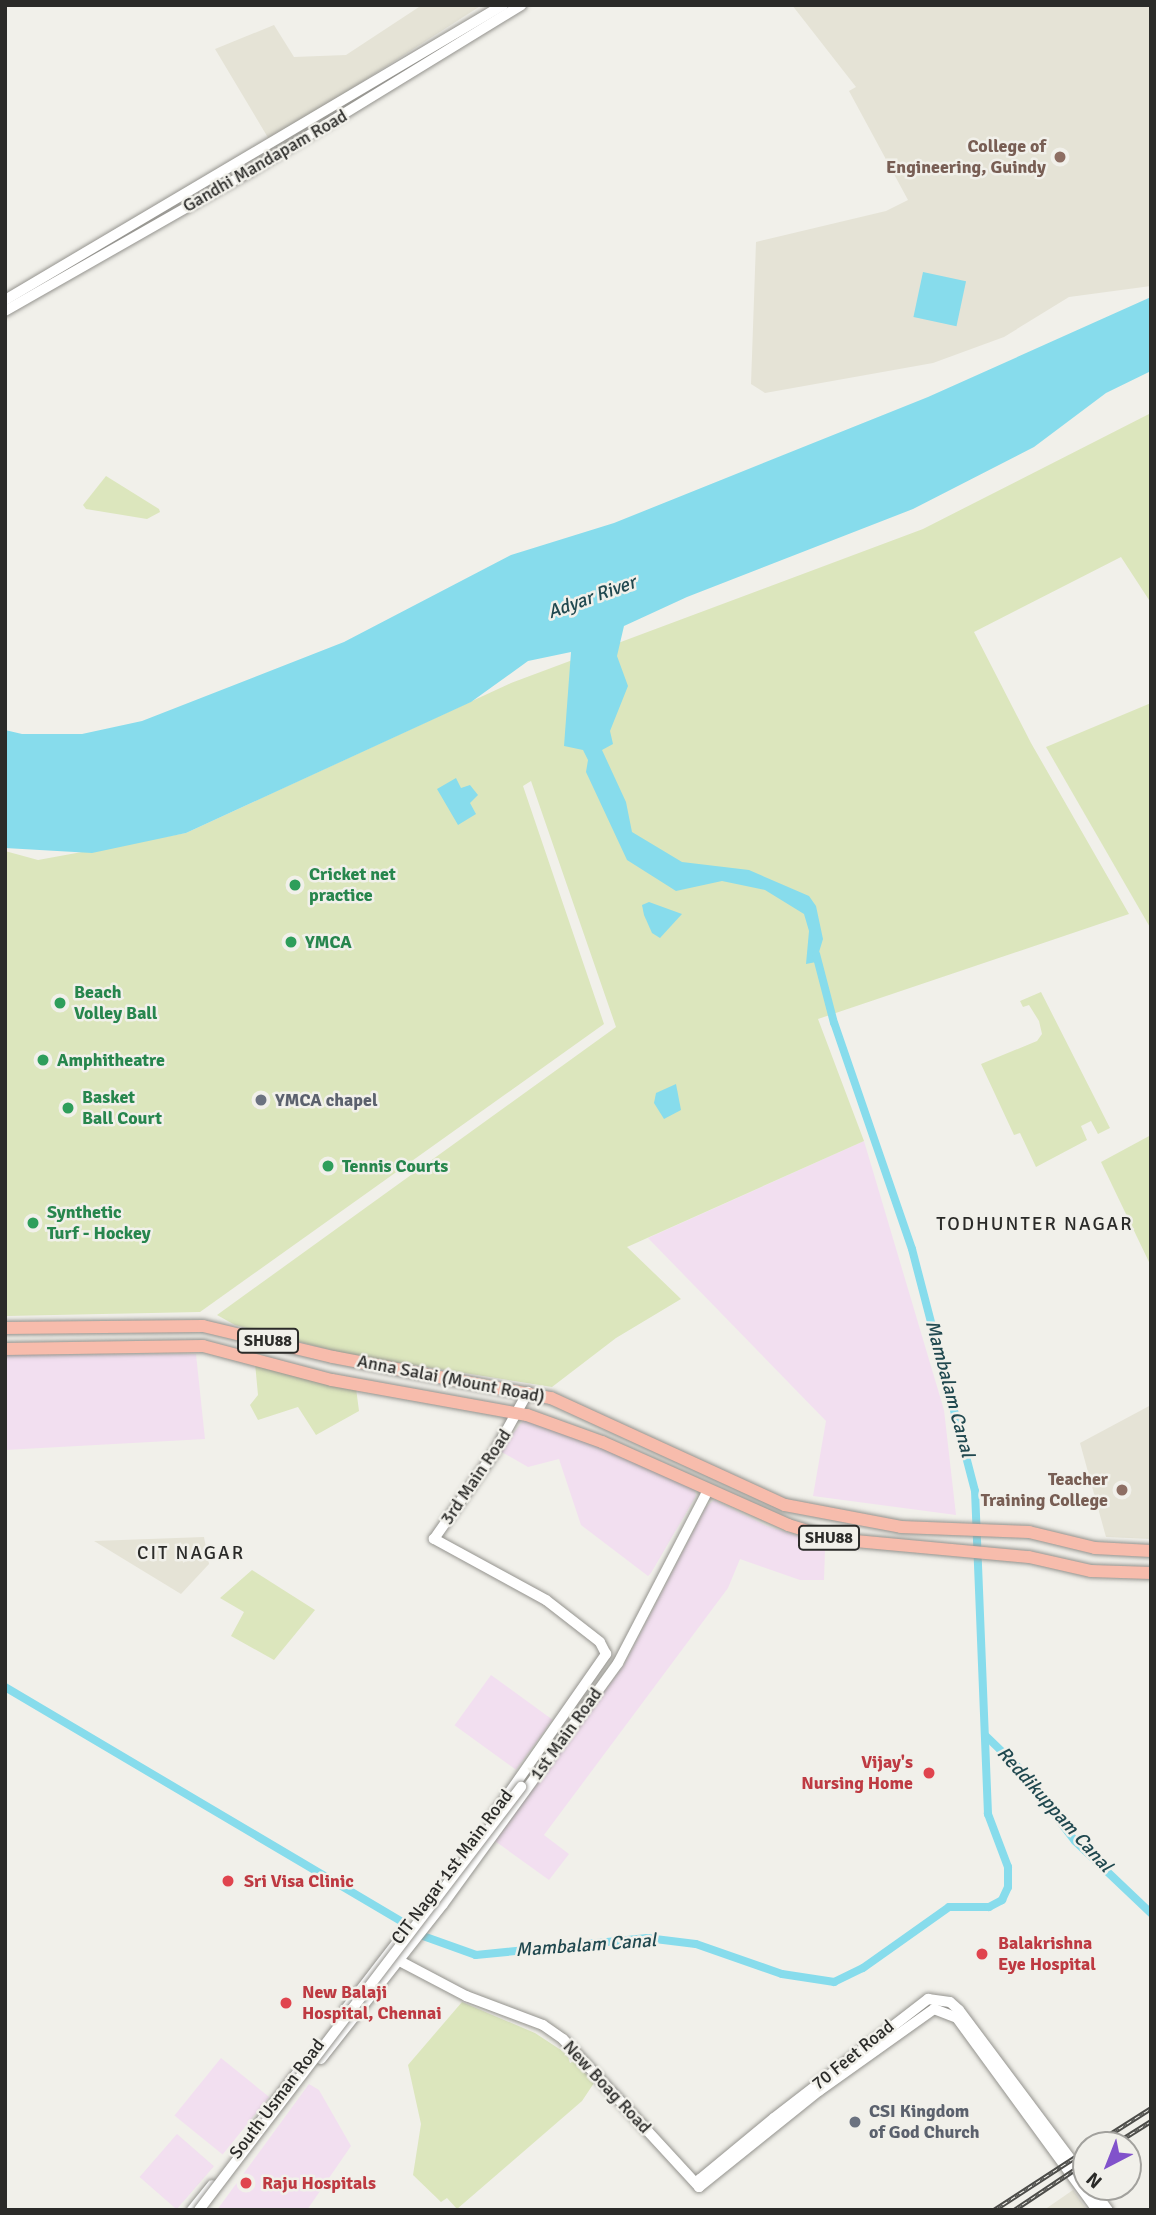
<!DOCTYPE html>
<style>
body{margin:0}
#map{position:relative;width:1156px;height:2215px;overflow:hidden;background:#f1f0ea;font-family:Signika,sans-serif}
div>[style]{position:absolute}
.commercial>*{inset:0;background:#f2dff0;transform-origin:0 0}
.built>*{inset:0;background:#e5e3d6}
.green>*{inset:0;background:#dce6bd}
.water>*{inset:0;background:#87dcec;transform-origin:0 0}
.canal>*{height:8px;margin:-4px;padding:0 4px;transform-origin:4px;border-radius:4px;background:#87dcec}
.roads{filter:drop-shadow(0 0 2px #94938e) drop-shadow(0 0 2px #94938e)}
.secondary>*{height:10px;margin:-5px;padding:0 5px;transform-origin:5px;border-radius:5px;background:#fff}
.primary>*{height:12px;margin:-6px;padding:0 6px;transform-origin:6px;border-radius:6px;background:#f7bcac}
.rail>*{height:4.5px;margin-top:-2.25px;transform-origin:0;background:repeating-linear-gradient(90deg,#f1f0ea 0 5px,#4c4c49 0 10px);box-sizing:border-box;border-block:2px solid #4c4c49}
.bridges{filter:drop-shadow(0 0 2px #94938e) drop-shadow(0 0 2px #94938e)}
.secondary-bridge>*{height:10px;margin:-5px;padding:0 5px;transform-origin:5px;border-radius:5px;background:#fff}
.dots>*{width:19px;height:19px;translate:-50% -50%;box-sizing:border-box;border:4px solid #f1f0ea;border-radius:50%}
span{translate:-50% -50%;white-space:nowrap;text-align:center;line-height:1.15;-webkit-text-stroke:5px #f1f0ea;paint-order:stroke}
.shield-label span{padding:2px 5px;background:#f1f0ea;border:2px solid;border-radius:5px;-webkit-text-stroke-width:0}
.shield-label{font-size:16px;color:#2b2b29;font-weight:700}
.education-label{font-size:18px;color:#785e54;font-weight:700}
.right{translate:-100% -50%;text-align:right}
.street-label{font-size:18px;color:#2b2b29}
.leisure-label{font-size:18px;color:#27864d;font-weight:700}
.left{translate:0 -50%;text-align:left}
.worship-label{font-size:18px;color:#5b616d;font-weight:700}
.health-label{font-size:18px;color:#be3a42;font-weight:700}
.water-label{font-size:19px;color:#20484f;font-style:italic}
.neighbourhood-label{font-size:19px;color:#2b2b29;letter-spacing:2px}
.frame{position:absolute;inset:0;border:7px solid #2b2b29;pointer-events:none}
.north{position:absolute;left:1072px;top:2131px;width:70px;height:70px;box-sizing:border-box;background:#f1f0ea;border:2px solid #a2a19d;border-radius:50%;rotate:222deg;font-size:19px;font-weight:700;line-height:28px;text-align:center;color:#2b2b29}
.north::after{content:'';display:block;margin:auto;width:24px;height:32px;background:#8152cb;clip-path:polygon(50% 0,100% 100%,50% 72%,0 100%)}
</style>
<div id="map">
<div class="commercial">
<i style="clip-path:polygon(864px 1141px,944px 1410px,956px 1515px,813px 1496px,826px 1421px,648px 1238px)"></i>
<i style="clip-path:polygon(196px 1354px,205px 1439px,5px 1450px,5px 1355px)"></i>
<i style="clip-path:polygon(525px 1418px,591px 1439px,694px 1488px,696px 1496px,651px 1573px,648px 1576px,581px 1525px,559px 1459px,528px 1467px,500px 1451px)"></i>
<i style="clip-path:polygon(714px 1500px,767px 1526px,817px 1542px,825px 1550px,824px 1580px,800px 1580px,740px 1559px,728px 1588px,544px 1835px,569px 1854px,549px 1880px,495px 1841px,624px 1665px,706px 1507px)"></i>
<i style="left:491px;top:1675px;width:76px;height:62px;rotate:36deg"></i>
<i style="left:221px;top:2058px;width:62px;height:74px;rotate:39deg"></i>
<i style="clip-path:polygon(309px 2084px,319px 2090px,351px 2146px,307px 2210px,217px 2210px)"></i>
<i style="left:177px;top:2134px;width:49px;height:57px;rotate:41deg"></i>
</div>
<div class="built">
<i style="clip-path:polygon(422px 5px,482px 5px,270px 141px,215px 49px,274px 25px,294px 57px,346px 55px)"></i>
<i style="clip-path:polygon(792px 5px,1151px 5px,1151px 286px,1069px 297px,1004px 337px,933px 363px,765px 393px,751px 384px,756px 242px,886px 211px,908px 200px,849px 91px,856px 87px)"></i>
<i style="clip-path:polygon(1151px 1405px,1151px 1539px,1106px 1537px,1080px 1443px)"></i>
<i style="clip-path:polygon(204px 1537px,209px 1564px,181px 1594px,94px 1541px)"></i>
<i style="clip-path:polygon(1073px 2190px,1087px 2210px,1044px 2210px)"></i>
</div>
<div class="green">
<i style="clip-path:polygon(1151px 413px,1151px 603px,1121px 557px,974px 632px,1031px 743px,1129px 914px,818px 1019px,864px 1141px,627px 1247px,681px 1299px,616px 1338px,552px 1387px,350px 1355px,235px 1325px,217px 1315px,616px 1027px,531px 781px,523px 786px,604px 1024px,200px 1312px,5px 1316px,5px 851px,38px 860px,186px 833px,511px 683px,923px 529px)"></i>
<i style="clip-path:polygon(106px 476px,159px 509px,160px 512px,147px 519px,86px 509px,83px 505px)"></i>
<i style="clip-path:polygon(1151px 703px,1151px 929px,1046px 747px)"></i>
<i style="clip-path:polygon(1041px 992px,1110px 1128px,1098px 1134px,1091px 1121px,1081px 1126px,1087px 1140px,1036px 1167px,1020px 1133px,1014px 1135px,981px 1064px,1037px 1041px,1042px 1034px,1039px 1021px,1029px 1005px,1023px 1007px,1020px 1001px)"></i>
<i style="clip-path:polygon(1151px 1135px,1151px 1262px,1149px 1262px,1101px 1162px)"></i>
<i style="clip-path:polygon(255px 1363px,356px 1388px,359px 1411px,316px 1435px,298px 1407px,258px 1420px,250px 1405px,258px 1395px)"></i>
<i style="clip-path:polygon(252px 1570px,315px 1610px,274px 1660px,231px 1636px,244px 1612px,220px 1598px)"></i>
<i style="clip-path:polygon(462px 2002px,535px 2033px,567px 2054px,570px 2063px,574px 2061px,594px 2083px,582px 2101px,457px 2209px,447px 2198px,441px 2202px,413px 2175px,421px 2124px,408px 2065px)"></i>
</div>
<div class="water">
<i style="left:923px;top:272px;width:44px;height:46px;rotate:12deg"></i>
<i style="clip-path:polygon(1151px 297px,1151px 371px,1106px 393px,1034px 447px,913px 509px,687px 597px,624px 626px,617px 656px,628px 686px,610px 731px,613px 744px,602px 750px,626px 802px,632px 832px,682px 862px,749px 870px,809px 896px,816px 906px,823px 939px,816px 962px,806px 964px,809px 931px,804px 914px,765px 890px,722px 881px,676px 891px,627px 860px,586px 772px,588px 760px,583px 750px,564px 746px,571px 652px,528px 661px,471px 702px,186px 833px,92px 853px,5px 848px,5px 730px,22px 734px,82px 734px,142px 721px,344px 642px,511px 555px,614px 523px,928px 397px)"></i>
<i style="clip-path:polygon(456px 778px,461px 788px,470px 785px,478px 795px,470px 803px,476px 814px,458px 825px,437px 789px)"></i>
<i style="clip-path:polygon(649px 902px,682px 914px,660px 938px,652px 933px,644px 915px,642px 905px)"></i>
<i style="clip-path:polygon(676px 1084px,681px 1110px,664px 1119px,654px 1103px,656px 1093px)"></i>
</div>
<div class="canal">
<i style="left:5px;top:1687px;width:460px;rotate:30.6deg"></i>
<i style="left:987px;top:1737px;width:45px;rotate:44.1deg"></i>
<i style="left:1019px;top:1768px;width:92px;rotate:52.5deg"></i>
<i style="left:1075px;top:1841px;width:105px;rotate:43.5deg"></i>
<i style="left:423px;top:1936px;width:56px;rotate:19.7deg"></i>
<i style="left:476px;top:1955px;width:172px;rotate:-5.7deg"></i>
<i style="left:647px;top:1938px;width:49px;rotate:7deg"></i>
<i style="left:696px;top:1944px;width:91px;rotate:19.2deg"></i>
<i style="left:782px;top:1974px;width:53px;rotate:8.7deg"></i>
<i style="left:834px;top:1982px;width:32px;rotate:-26deg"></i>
<i style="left:863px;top:1968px;width:105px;rotate:-35.3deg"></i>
<i style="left:949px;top:1907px;width:40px"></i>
<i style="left:989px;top:1907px;width:15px;rotate:-28deg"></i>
<i style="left:1002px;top:1900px;width:14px;rotate:-65deg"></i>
<i style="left:1008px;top:1887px;width:20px;rotate:-90deg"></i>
<i style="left:1008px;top:1867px;width:57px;rotate:-110.7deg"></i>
<i style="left:988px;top:1814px;width:323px;rotate:-92.3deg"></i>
<i style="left:975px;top:1491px;width:250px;rotate:-104.6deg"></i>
<i style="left:912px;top:1249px;width:239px;rotate:-109deg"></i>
<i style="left:834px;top:1023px;width:71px;rotate:-104.6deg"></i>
</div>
<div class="roads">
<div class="secondary">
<i style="left:5px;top:300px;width:579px;rotate:-30.64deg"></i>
<i style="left:5px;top:311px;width:284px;rotate:-29.7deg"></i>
<i style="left:252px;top:170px;width:316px;rotate:-31.5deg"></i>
<i style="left:493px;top:1816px;width:198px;rotate:-55.1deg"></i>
<i style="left:606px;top:1654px;width:13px;rotate:-117deg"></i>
<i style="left:600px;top:1642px;width:68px;rotate:-142.1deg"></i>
<i style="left:546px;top:1600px;width:128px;rotate:-151.4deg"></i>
<i style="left:434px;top:1539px;width:105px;rotate:-55.1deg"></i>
<i style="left:494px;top:1453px;width:70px;rotate:-60.9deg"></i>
<i style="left:392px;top:1957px;width:84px;rotate:27.8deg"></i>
<i style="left:466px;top:1996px;width:82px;rotate:20.6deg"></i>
<i style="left:543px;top:2025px;width:24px;rotate:35deg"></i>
<i style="left:563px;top:2039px;width:201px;rotate:47.4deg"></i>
<i style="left:345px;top:2010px;width:98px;rotate:-52.4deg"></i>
<i style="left:321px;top:2059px;width:197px;rotate:-51.8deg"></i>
<i style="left:443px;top:1904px;width:298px;rotate:-54deg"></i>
<i style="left:618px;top:1663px;width:195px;rotate:-62.5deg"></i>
<i style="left:258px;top:2125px;width:65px;rotate:-53.1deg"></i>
<i style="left:699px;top:2187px;width:154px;rotate:-38.7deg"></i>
<i style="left:819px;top:2091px;width:141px;rotate:-35.5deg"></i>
<i style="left:934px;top:2009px;width:25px;rotate:21deg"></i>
<i style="left:957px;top:2018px;width:238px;rotate:53.9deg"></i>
<i style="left:699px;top:2187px;width:8px;rotate:-83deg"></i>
<i style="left:700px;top:2179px;width:96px;rotate:-39.5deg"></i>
<i style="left:774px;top:2118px;width:195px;rotate:-37.7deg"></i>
<i style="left:928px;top:1999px;width:22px;rotate:8deg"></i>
<i style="left:950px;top:2002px;width:12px;rotate:42deg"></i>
<i style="left:959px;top:2010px;width:212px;rotate:53.2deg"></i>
<i style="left:1091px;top:2187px;width:29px;rotate:54deg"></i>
<i style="left:192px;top:2210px;width:32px;rotate:-51deg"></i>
</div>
<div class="primary">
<i style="left:5px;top:1328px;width:198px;rotate:-0.6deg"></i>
<i style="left:203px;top:1326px;width:134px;rotate:13.4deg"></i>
<i style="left:333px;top:1357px;width:222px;rotate:10.7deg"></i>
<i style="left:551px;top:1398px;width:257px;rotate:24.6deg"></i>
<i style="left:785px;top:1505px;width:118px;rotate:10.7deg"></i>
<i style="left:901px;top:1527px;width:128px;rotate:2.2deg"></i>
<i style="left:1029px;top:1532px;width:68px;rotate:13.6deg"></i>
<i style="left:1095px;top:1548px;width:56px;rotate:3.1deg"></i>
<i style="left:5px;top:1349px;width:198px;rotate:-0.9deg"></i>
<i style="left:203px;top:1346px;width:133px;rotate:14.8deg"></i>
<i style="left:332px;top:1380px;width:198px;rotate:10.2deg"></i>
<i style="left:527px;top:1415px;width:80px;rotate:19.8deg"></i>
<i style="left:602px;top:1442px;width:204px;rotate:24deg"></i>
<i style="left:788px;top:1525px;width:48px;rotate:16.9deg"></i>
<i style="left:834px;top:1539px;width:196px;rotate:5.3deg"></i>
<i style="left:1029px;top:1557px;width:64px;rotate:12.7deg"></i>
<i style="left:1091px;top:1571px;width:60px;rotate:1.9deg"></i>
</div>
</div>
<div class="rail">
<i style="left:1093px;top:2145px;width:69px;rotate:-32.5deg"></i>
<i style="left:1113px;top:2145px;width:45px;rotate:-32.3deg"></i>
<i style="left:994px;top:2210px;width:110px;rotate:-33.1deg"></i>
<i style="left:1014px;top:2210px;width:87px;rotate:-33.7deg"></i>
</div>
<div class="bridges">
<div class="secondary-bridge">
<i style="left:199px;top:2210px;width:532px;rotate:-52.72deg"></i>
</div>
</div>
<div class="dots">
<i style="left:1060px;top:157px;background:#8d6e63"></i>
<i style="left:295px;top:885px;background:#2e9e5b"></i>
<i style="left:291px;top:942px;background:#2e9e5b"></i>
<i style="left:60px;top:1003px;background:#2e9e5b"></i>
<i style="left:43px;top:1060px;background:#2e9e5b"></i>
<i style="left:261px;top:1100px;background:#6b7280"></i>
<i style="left:68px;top:1108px;background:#2e9e5b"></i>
<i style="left:328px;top:1166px;background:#2e9e5b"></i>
<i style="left:33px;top:1223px;background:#2e9e5b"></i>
<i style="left:1122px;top:1490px;background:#8d6e63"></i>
<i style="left:929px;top:1773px;background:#e0444e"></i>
<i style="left:228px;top:1881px;background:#e0444e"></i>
<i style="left:982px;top:1954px;background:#e0444e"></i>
<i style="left:286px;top:2003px;background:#e0444e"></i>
<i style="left:855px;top:2122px;background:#6b7280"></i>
<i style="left:246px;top:2183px;background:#e0444e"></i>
</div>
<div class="shield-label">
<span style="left:268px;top:1341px">SHU88</span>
<span style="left:829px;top:1538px">SHU88</span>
</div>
<div class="education-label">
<span class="right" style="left:1046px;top:157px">College of<br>Engineering, Guindy</span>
<span class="right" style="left:1108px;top:1490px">Teacher<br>Training College</span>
</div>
<div class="street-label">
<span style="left:265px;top:161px;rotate:-30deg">Gandhi Mandapam Road</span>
<span style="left:451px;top:1379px;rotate:11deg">Anna Salai (Mount Road)</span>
<span style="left:476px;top:1477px;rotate:-56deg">3rd Main Road</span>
<span style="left:566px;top:1734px;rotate:-54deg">1st Main Road</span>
<span style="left:452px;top:1867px;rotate:-53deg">CIT Nagar 1st Main Road</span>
<span style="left:853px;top:2055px;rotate:-39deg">70 Feet Road</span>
<span style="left:607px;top:2087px;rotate:47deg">New Boag Road</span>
<span style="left:277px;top:2099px;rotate:-53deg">South Usman Road</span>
</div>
<div class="leisure-label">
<span class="left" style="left:309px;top:885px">Cricket net<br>practice</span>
<span class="left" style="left:305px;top:942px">YMCA</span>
<span class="left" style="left:74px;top:1003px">Beach<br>Volley Ball</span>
<span class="left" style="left:57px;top:1060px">Amphitheatre</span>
<span class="left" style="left:82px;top:1108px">Basket<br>Ball Court</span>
<span class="left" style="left:342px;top:1166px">Tennis Courts</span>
<span class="left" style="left:47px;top:1223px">Synthetic<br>Turf - Hockey</span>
</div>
<div class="worship-label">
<span class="left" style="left:275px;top:1100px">YMCA chapel</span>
<span class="left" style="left:869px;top:2122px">CSI Kingdom<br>of God Church</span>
</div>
<div class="health-label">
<span class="right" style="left:913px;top:1773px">Vijay's<br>Nursing Home</span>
<span class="left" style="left:244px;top:1881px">Sri Visa Clinic</span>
<span class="left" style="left:998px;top:1954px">Balakrishna<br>Eye Hospital</span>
<span class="left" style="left:302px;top:2003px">New Balaji<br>Hospital, Chennai</span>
<span class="left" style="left:262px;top:2183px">Raju Hospitals</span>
</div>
<div class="water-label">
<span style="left:592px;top:598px;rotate:-20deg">Adyar River</span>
<span style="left:949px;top:1389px;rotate:75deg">Mambalam Canal</span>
<span style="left:1054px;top:1810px;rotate:48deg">Reddikuppam Canal</span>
<span style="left:586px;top:1946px;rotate:-4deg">Mambalam Canal</span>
</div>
<div class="neighbourhood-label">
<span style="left:1035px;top:1225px">TODHUNTER NAGAR</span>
<span style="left:191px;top:1554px">CIT NAGAR</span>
</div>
<div class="frame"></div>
<div class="north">N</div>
</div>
